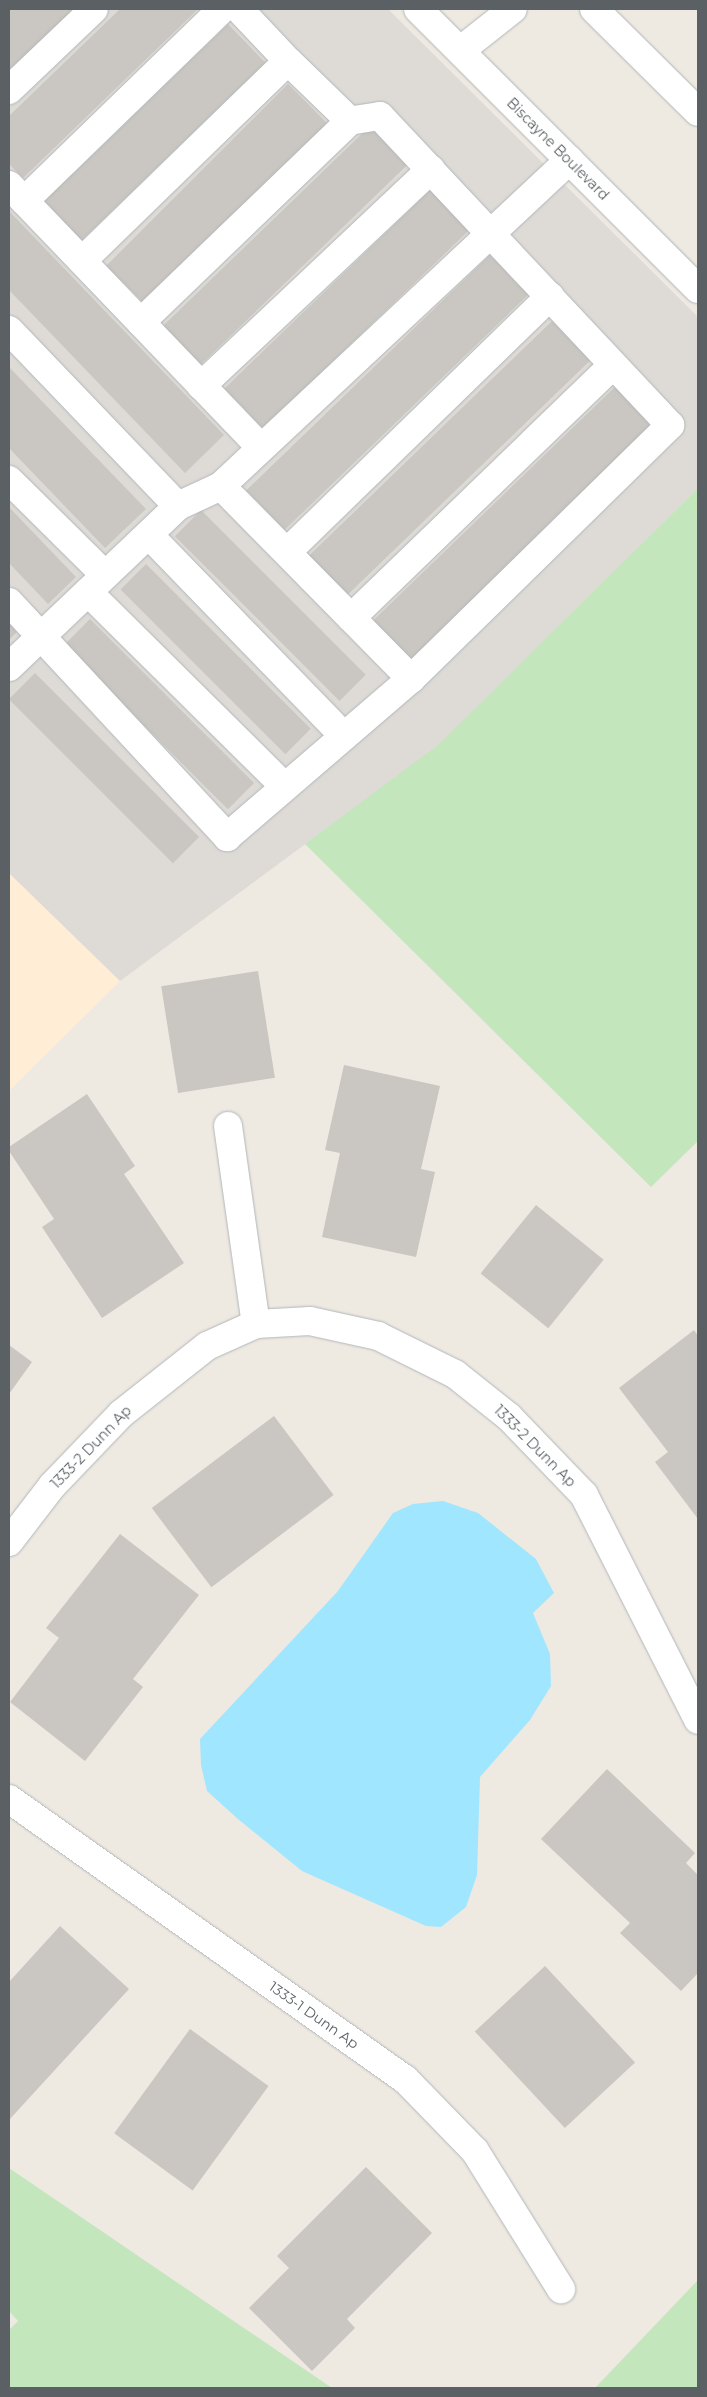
<!DOCTYPE html>
<style>
body{margin:0}
#map{position:relative;width:707px;height:2397px;overflow:hidden;background:#eee9e1;font-family:Montserrat,sans-serif}
div>[style]{position:absolute}
.commercial>*{inset:0;background:#ffeed5}
.industrial>*{inset:0;background:#dedbd6}
.green>*{inset:0;background:#c4e6bd}
.water>*{inset:0;background:#a0e6ff}
.building>*{inset:0;background:#cac6c1;transform-origin:0 0}
.roads{filter:drop-shadow(0 0 1px #b2b6ba) drop-shadow(0 0 1px #b2b6ba)}
.minor>*{height:28px;margin:-14px;padding:0 14px;transform-origin:14px;border-radius:14px;background:#fff}
span{translate:-50% -50%;white-space:nowrap;text-align:center;line-height:1.15;-webkit-text-stroke:5px #fff;paint-order:stroke}
.street-label{font-size:14px;color:#5a6063}
.frame{position:absolute;inset:0;border:10px solid #5a6063;pointer-events:none}
</style>
<div id="map">
<div class="commercial">
<i style="clip-path:polygon(9px 873px,120px 981px,9px 1091px)"></i>
</div>
<div class="industrial">
<i style="clip-path:polygon(9px 9px,388px 9px,698px 317px,698px 488px,438px 746px,120px 981px,9px 873px)"></i>
</div>
<div class="green">
<i style="clip-path:polygon(698px 488px,698px 1141px,651px 1187px,305px 844px,438px 745px)"></i>
<i style="clip-path:polygon(9px 2168px,332px 2388px,9px 2388px,9px 2330px,18px 2321px,9px 2311px)"></i>
<i style="clip-path:polygon(698px 2280px,698px 2388px,595px 2388px)"></i>
</div>
<div class="water">
<i style="clip-path:polygon(443px 1501px,478px 1513px,536px 1559px,554px 1593px,533px 1613px,550px 1654px,551px 1686px,530px 1720px,480px 1777px,477px 1875px,466px 1907px,441px 1927px,426px 1926px,302px 1871px,238px 1819px,207px 1791px,201px 1765px,200px 1739px,338px 1591px,393px 1513px,413px 1504px)"></i>
</div>
<div class="building">
<i style="clip-path:polygon(9px 9px,76px 9px,9px 74px)"></i>
<i style="clip-path:polygon(120px 9px,198px 9px,23px 178px,9px 164px,9px 116px)"></i>
<i style="left:228px;top:24px;width:54px;height:257px;rotate:46deg"></i>
<i style="left:288px;top:84px;width:55px;height:257px;rotate:45deg"></i>
<i style="left:370px;top:126px;width:54px;height:289px;rotate:46deg"></i>
<i style="left:430px;top:190px;width:56px;height:286px;rotate:46deg"></i>
<i style="clip-path:polygon(9px 211px,224px 435px,185px 473px,9px 290px)"></i>
<i style="left:490px;top:255px;width:55px;height:339px;rotate:46deg"></i>
<i style="left:552px;top:321px;width:55px;height:339px;rotate:46deg"></i>
<i style="clip-path:polygon(9px 367px,146px 509px,105px 548px,9px 448px)"></i>
<i style="left:615px;top:387px;width:55px;height:339px;rotate:46deg"></i>
<i style="clip-path:polygon(9px 507px,76px 577px,48px 604px,9px 563px)"></i>
<i style="left:201px;top:510px;width:233px;height:37px;rotate:45deg"></i>
<i style="left:146px;top:564px;width:233px;height:36px;rotate:45deg"></i>
<i style="left:90px;top:619px;width:232px;height:37px;rotate:45deg"></i>
<i style="clip-path:polygon(9px 623px,17px 632px,9px 640px)"></i>
<i style="left:35px;top:673px;width:232px;height:37px;rotate:45deg"></i>
<i style="left:258px;top:971px;width:108px;height:98px;rotate:81deg"></i>
<i style="clip-path:polygon(344px 1065px,440px 1086px,421px 1169px,435px 1172px,416px 1257px,322px 1237px,340px 1153px,325px 1150px)"></i>
<i style="clip-path:polygon(87px 1094px,135px 1166px,124px 1174px,184px 1263px,102px 1318px,42px 1227px,54px 1219px,9px 1151px,9px 1147px)"></i>
<i style="left:536px;top:1205px;width:87px;height:88px;rotate:39deg"></i>
<i style="clip-path:polygon(694px 1330px,698px 1336px,698px 1519px,655px 1462px,668px 1452px,619px 1388px)"></i>
<i style="clip-path:polygon(9px 1345px,32px 1362px,9px 1394px)"></i>
<i style="left:274px;top:1416px;width:99px;height:153px;rotate:53deg"></i>
<i style="clip-path:polygon(120px 1534px,199px 1595px,133px 1679px,143px 1687px,85px 1761px,10px 1702px,59px 1638px,46px 1628px)"></i>
<i style="clip-path:polygon(607px 1769px,695px 1853px,686px 1863px,698px 1875px,698px 1973px,681px 1991px,620px 1933px,630px 1923px,541px 1839px)"></i>
<i style="clip-path:polygon(60px 1926px,129px 1989px,9px 2120px,9px 1982px)"></i>
<i style="left:545px;top:1966px;width:132px;height:96px;rotate:47deg"></i>
<i style="left:190px;top:2029px;width:97px;height:129px;rotate:36deg"></i>
<i style="clip-path:polygon(366px 2167px,432px 2233px,347px 2319px,355px 2328px,312px 2371px,249px 2308px,289px 2268px,277px 2256px)"></i>
</div>
<div class="roads">
<div class="minor">
<i style="left:418px;top:9px;width:396px;rotate:45deg"></i>
<i style="left:594px;top:9px;width:146px;rotate:44.7deg"></i>
<i style="left:461px;top:50px;width:66px;rotate:-38.3deg"></i>
<i style="left:9px;top:90px;width:117px;rotate:-43.6deg"></i>
<i style="left:9px;top:185px;width:364px;rotate:46.2deg"></i>
<i style="left:24px;top:201px;width:276px;rotate:-44.1deg"></i>
<i style="left:82px;top:261px;width:287px;rotate:-44.2deg"></i>
<i style="left:141px;top:322px;width:290px;rotate:-43.9deg"></i>
<i style="left:9px;top:330px;width:244px;rotate:46.2deg"></i>
<i style="left:201px;top:386px;width:316px;rotate:-43.3deg"></i>
<i style="left:9px;top:480px;width:135px;rotate:44.7deg"></i>
<i style="left:221px;top:486px;width:271px;rotate:45.4deg"></i>
<i style="left:411px;top:679px;width:363px;rotate:-44.4deg"></i>
<i style="left:670px;top:425px;width:424px;rotate:-133.2deg"></i>
<i style="left:380px;top:116px;width:30px;rotate:171deg"></i>
<i style="left:350px;top:121px;width:86px;rotate:-135.9deg"></i>
<i style="left:288px;top:61px;width:71px;rotate:-133.3deg"></i>
<i style="left:149px;top:535px;width:280px;rotate:45.9deg"></i>
<i style="left:287px;top:552px;width:367px;rotate:-44.2deg"></i>
<i style="left:88px;top:592px;width:277px;rotate:44.7deg"></i>
<i style="left:9px;top:602px;width:321px;rotate:47.1deg"></i>
<i style="left:227px;top:837px;width:243px;rotate:-40.7deg"></i>
<i style="left:351px;top:618px;width:364px;rotate:-44deg"></i>
<i style="left:9px;top:667px;width:233px;rotate:-43.6deg"></i>
<i style="left:178px;top:506px;width:47px;rotate:-24.9deg"></i>
<i style="left:221px;top:486px;width:477px;rotate:-43.1deg"></i>
<i style="left:228px;top:1126px;width:200px;rotate:82deg"></i>
<i style="left:9px;top:1542px;width:71px;rotate:-52.5deg"></i>
<i style="left:52px;top:1486px;width:100px;rotate:-46.2deg"></i>
<i style="left:121px;top:1414px;width:110px;rotate:-38.3deg"></i>
<i style="left:207px;top:1346px;width:54px;rotate:-24.2deg"></i>
<i style="left:256px;top:1324px;width:54px;rotate:-3.2deg"></i>
<i style="left:310px;top:1321px;width:70px;rotate:12.4deg"></i>
<i style="left:378px;top:1336px;width:86px;rotate:26.3deg"></i>
<i style="left:455px;top:1374px;width:69px;rotate:38.5deg"></i>
<i style="left:509px;top:1417px;width:108px;rotate:46.1deg"></i>
<i style="left:584px;top:1495px;width:252px;rotate:63.1deg"></i>
<i style="left:9px;top:1799px;width:485px;rotate:35.3deg"></i>
<i style="left:405px;top:2079px;width:100px;rotate:45.8deg"></i>
<i style="left:475px;top:2151px;width:163px;rotate:58.1deg"></i>
</div>
</div>
<div class="street-label">
<span style="left:558px;top:149px;rotate:45deg">Biscayne Boulevard</span>
<span style="left:535px;top:1446px;rotate:45deg">1333-2 Dunn Ap</span>
<span style="left:91px;top:1447px;rotate:-46deg">1333-2 Dunn Ap</span>
<span style="left:314px;top:2015px;rotate:35deg">1333-1 Dunn Ap</span>
</div>
<div class="frame"></div>
</div>
